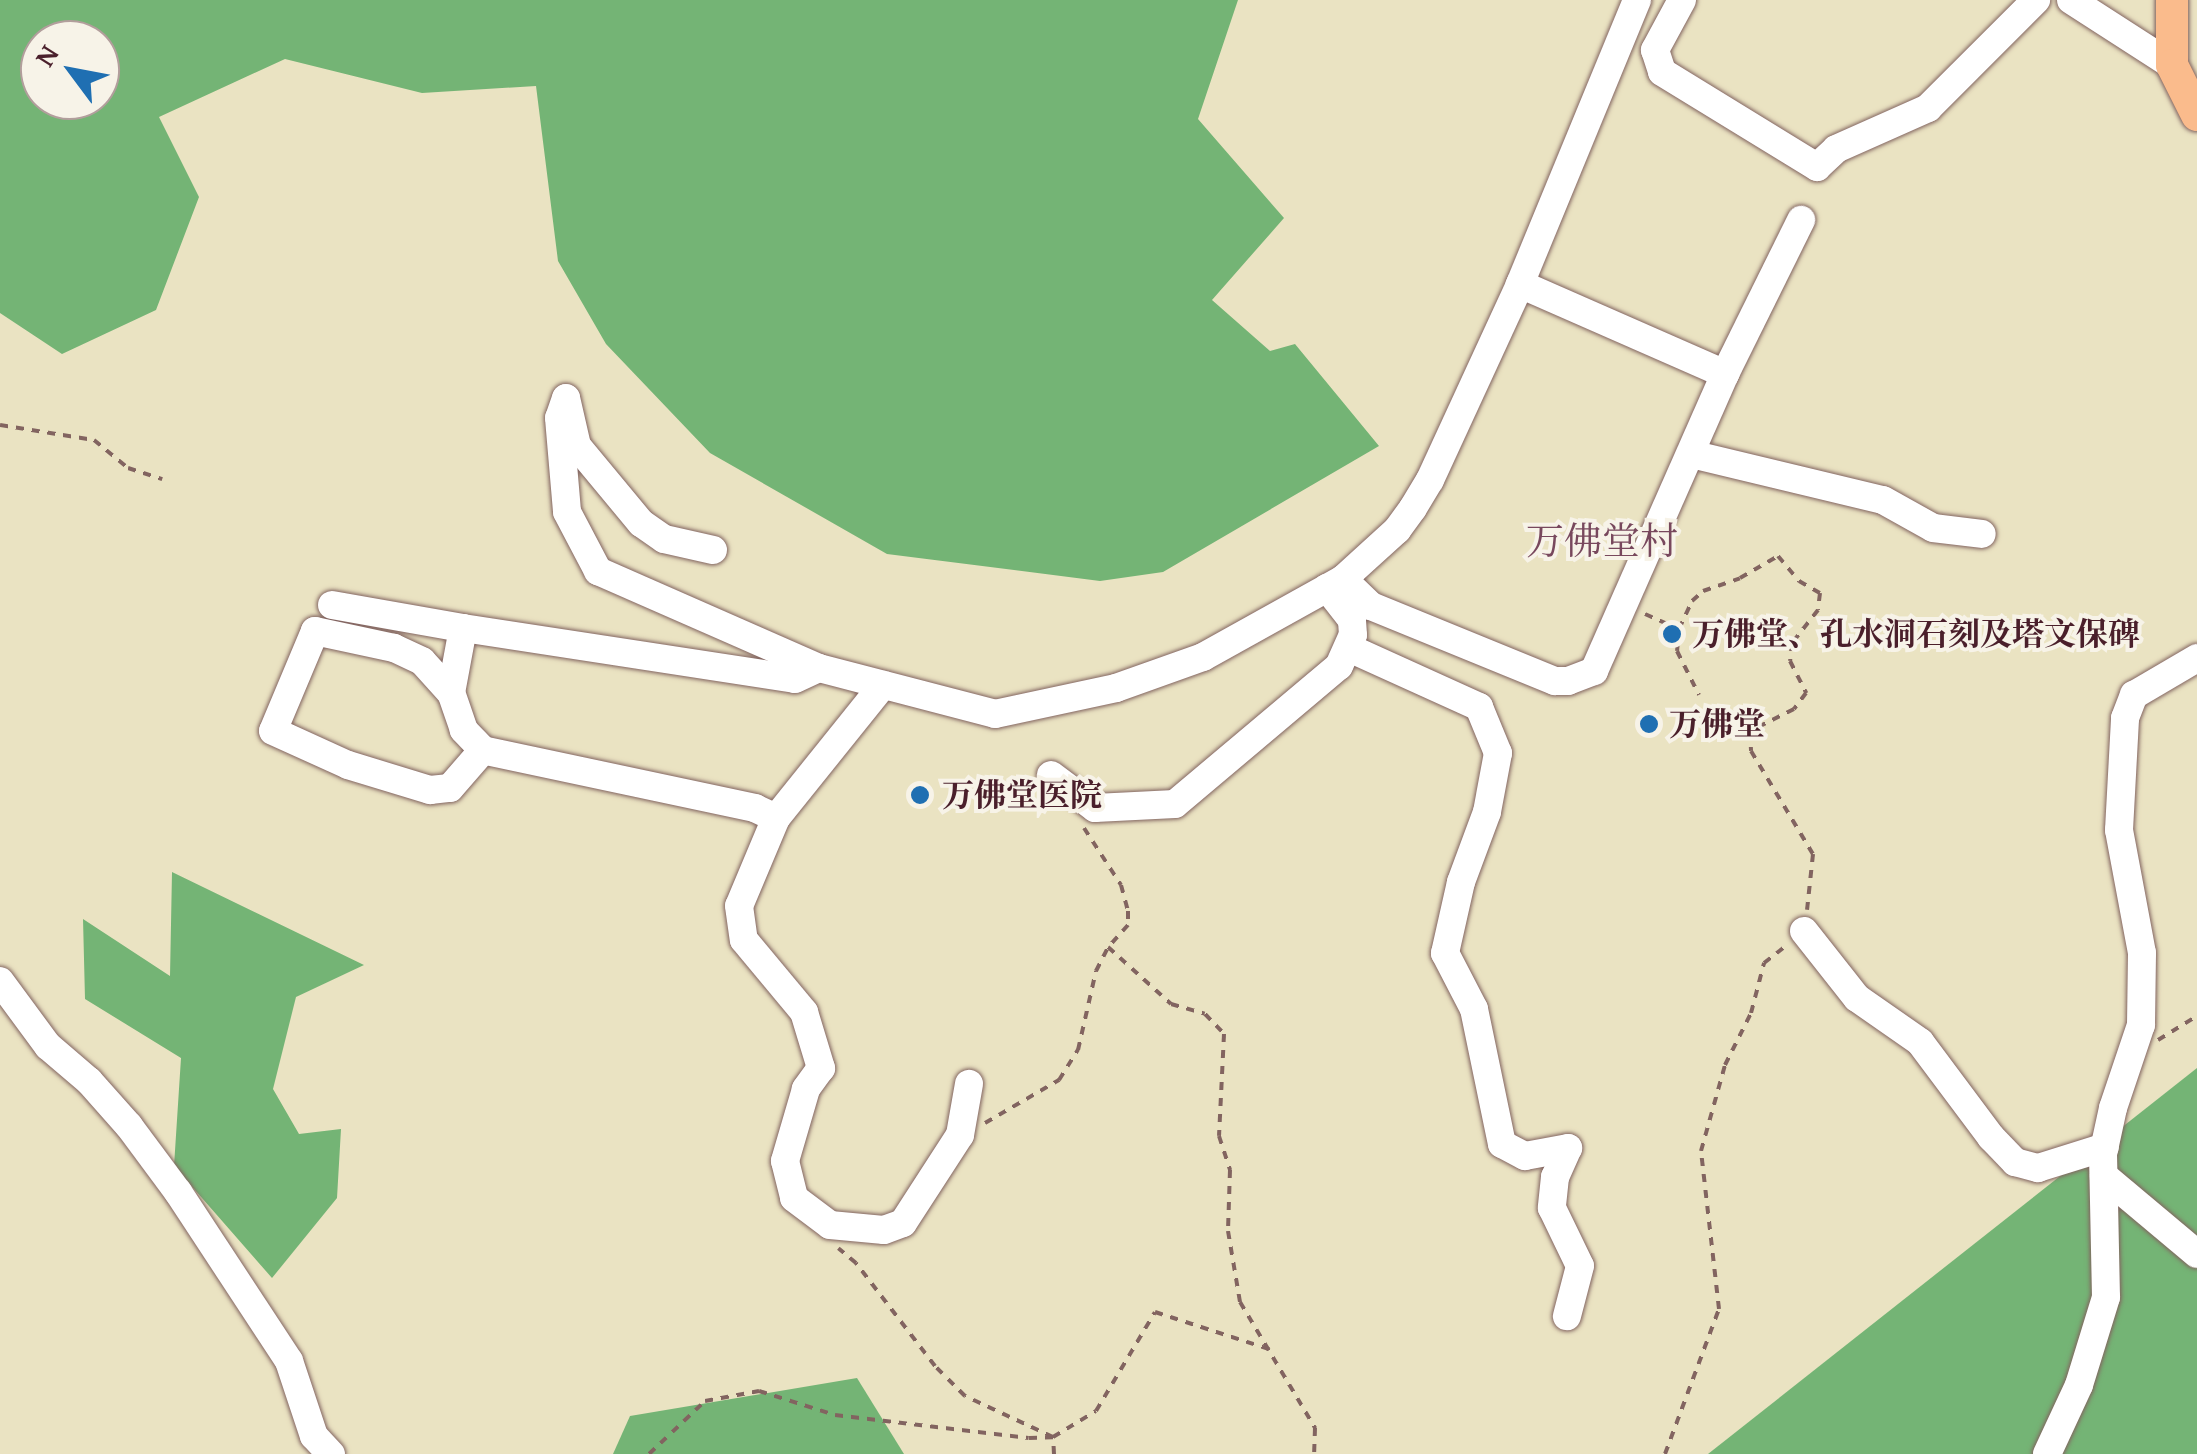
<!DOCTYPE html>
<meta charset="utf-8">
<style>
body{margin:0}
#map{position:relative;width:2197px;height:1454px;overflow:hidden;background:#eae3c2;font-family:"Gentium Book Plus","Noto Serif SC",serif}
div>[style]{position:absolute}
.forest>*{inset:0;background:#74b475}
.path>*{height:4px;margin-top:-2px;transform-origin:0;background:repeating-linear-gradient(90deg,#826460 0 8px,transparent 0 16px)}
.roads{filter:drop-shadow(0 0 2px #826460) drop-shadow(0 0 2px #826460)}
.minor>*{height:28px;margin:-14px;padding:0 14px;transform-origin:14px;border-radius:14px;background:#fff}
.major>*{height:32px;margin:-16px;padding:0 16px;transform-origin:16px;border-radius:16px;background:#fabb8c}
.dots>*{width:28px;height:28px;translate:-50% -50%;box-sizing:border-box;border:5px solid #f7f3e8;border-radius:50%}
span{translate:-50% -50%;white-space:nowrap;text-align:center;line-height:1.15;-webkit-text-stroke:8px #f7f3e8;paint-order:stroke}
.poi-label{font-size:32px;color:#4a1f2b;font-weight:700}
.left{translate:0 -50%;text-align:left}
.quarter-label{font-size:38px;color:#78485d}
.north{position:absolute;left:20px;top:20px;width:100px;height:100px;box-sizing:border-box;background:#f7f3e8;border:2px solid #b29e9c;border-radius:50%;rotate:302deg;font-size:28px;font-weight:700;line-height:40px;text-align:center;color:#4a1f2b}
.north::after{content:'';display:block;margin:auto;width:35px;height:45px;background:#1f6fb2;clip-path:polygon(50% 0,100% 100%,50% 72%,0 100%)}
</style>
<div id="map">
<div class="forest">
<i style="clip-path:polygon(evenodd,0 0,1238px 0,1198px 119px,1284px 218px,1212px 300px,1270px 351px,1295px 344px,1379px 446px,1163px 572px,1100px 581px,887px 554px,710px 453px,606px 344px,558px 261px,536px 86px,422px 93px,285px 59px,159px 117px,199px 197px,156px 310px,62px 354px,0 313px,0 0,40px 40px,100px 40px,100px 100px,40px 100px,40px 40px)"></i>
<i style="clip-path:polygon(172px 872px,364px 965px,296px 997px,273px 1089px,299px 1134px,341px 1129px,337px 1198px,272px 1278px,174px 1166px,181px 1058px,85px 999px,83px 919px,170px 976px)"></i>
<i style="clip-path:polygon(2197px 1068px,2197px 1454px,1708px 1454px)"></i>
<i style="clip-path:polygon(857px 1378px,904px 1454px,613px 1454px,630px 1416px)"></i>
</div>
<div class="path">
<i style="left:0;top:425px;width:95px;rotate:9.1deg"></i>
<i style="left:94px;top:440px;width:44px;rotate:39.5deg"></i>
<i style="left:128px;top:468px;width:36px;rotate:18deg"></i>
<i style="left:1645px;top:614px;width:37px;rotate:24deg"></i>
<i style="left:1679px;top:629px;width:31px;rotate:-65deg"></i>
<i style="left:1692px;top:601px;width:15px;rotate:-42deg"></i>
<i style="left:1703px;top:591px;width:39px;rotate:-19deg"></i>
<i style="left:1740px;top:578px;width:44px;rotate:-30.1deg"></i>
<i style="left:1778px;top:556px;width:33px;rotate:50deg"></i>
<i style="left:1799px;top:581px;width:24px;rotate:30deg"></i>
<i style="left:1820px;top:593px;width:17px;rotate:97deg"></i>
<i style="left:1818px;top:610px;width:42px;rotate:128.2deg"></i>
<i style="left:1792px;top:643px;width:18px;rotate:96deg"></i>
<i style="left:1790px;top:661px;width:36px;rotate:63deg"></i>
<i style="left:1806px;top:693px;width:20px;rotate:127deg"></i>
<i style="left:1794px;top:709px;width:49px;rotate:153.4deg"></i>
<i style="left:1750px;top:731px;width:20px;rotate:87deg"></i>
<i style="left:1751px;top:751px;width:120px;rotate:59deg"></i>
<i style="left:1813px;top:854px;width:56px;rotate:96.1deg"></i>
<i style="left:1679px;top:629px;width:22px;rotate:95deg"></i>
<i style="left:1677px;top:651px;width:49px;rotate:63.4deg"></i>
<i style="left:1084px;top:828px;width:68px;rotate:57deg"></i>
<i style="left:1121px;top:885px;width:27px;rotate:75deg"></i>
<i style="left:1128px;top:911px;width:14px;rotate:90deg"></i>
<i style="left:1128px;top:925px;width:30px;rotate:132deg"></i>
<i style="left:2158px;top:1040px;width:46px;rotate:-31.6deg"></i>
<i style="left:985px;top:1123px;width:86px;rotate:-30.2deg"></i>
<i style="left:1059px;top:1080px;width:36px;rotate:-58deg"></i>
<i style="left:1078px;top:1050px;width:81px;rotate:-77.2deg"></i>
<i style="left:1096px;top:971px;width:27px;rotate:-63deg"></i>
<i style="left:1108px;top:947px;width:85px;rotate:42.1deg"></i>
<i style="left:1171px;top:1004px;width:35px;rotate:16deg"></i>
<i style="left:1205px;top:1014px;width:28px;rotate:46deg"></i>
<i style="left:1224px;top:1034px;width:102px;rotate:92.8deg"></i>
<i style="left:1219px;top:1136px;width:36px;rotate:72deg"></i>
<i style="left:1230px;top:1170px;width:61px;rotate:91.9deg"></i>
<i style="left:1228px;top:1231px;width:72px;rotate:80.4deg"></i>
<i style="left:1240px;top:1302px;width:147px;rotate:59.2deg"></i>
<i style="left:1315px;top:1428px;width:26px;rotate:92deg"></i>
<i style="left:649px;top:1454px;width:77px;rotate:-43.4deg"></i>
<i style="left:705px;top:1401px;width:55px;rotate:-10.5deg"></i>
<i style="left:759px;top:1391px;width:80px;rotate:17.5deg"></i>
<i style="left:835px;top:1415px;width:195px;rotate:6.8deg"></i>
<i style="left:1029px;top:1438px;width:24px;rotate:-2deg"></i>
<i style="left:1053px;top:1437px;width:97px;rotate:-155deg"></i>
<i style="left:965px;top:1396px;width:42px;rotate:-135deg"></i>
<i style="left:935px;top:1366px;width:130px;rotate:-127.5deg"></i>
<i style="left:856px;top:1263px;width:23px;rotate:-140deg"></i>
<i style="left:1054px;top:1454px;width:17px;rotate:-93deg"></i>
<i style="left:1053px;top:1437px;width:50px;rotate:-31.2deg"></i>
<i style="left:1096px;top:1411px;width:115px;rotate:-59.2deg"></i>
<i style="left:1155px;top:1312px;width:120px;rotate:18deg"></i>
<i style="left:1665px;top:1454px;width:155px;rotate:-69.6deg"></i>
<i style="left:1719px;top:1309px;width:159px;rotate:-96.5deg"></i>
<i style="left:1701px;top:1151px;width:89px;rotate:-74.4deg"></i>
<i style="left:1725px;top:1065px;width:58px;rotate:-63.4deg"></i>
<i style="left:1751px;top:1013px;width:52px;rotate:-75.4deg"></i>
<i style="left:1764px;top:963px;width:28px;rotate:-38deg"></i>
</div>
<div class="roads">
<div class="minor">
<i style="left:1682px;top:0;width:57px;rotate:118.4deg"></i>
<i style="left:1655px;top:50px;width:23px;rotate:72deg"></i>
<i style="left:1662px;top:72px;width:182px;rotate:31.5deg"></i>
<i style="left:1817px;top:167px;width:26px;rotate:-43deg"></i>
<i style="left:1836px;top:149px;width:101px;rotate:-24deg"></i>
<i style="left:1928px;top:108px;width:153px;rotate:-45deg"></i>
<i style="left:2071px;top:0;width:120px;rotate:32.8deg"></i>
<i style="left:1520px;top:284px;width:224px;rotate:23.7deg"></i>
<i style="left:1691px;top:454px;width:197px;rotate:13.5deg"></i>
<i style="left:1883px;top:500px;width:57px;rotate:29.2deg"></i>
<i style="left:1933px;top:528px;width:49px;rotate:7deg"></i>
<i style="left:713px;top:550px;width:50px;rotate:-167.3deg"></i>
<i style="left:664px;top:539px;width:28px;rotate:-145deg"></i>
<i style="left:641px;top:523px;width:100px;rotate:-129.7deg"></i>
<i style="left:577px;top:446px;width:49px;rotate:-102.9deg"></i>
<i style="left:566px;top:398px;width:21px;rotate:109deg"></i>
<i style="left:559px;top:418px;width:94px;rotate:85.1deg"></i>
<i style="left:567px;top:512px;width:67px;rotate:62.3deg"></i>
<i style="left:598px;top:571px;width:241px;rotate:23.7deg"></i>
<i style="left:1343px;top:579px;width:39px;rotate:44deg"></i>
<i style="left:1371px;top:606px;width:199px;rotate:22.2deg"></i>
<i style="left:1555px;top:681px;width:13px"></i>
<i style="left:1568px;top:681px;width:28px;rotate:-21deg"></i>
<i style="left:1594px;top:671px;width:325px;rotate:-66.2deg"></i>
<i style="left:1725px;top:374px;width:172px;rotate:-63.7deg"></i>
<i style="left:332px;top:605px;width:133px;rotate:10deg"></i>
<i style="left:1349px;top:648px;width:143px;rotate:24.4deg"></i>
<i style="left:1479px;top:707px;width:50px;rotate:67.6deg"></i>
<i style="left:1498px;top:753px;width:60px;rotate:100.6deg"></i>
<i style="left:1487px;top:812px;width:75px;rotate:110.4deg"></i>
<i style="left:1461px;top:882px;width:73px;rotate:102.7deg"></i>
<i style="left:1445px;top:953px;width:63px;rotate:62.6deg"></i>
<i style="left:1474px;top:1009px;width:138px;rotate:78.3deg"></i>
<i style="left:1502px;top:1144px;width:26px;rotate:28deg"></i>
<i style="left:1525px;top:1156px;width:44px;rotate:-10.5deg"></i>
<i style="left:1568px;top:1148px;width:32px;rotate:114deg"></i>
<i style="left:1555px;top:1177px;width:31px;rotate:96deg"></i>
<i style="left:1552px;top:1208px;width:64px;rotate:64.2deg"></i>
<i style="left:1580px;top:1266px;width:52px;rotate:104.6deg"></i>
<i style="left:883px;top:685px;width:171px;rotate:128.8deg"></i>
<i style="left:776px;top:818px;width:95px;rotate:112.8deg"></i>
<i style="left:739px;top:906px;width:34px;rotate:82deg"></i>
<i style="left:744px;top:940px;width:94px;rotate:50.2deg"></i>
<i style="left:804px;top:1012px;width:59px;rotate:73.1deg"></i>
<i style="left:821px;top:1068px;width:26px;rotate:126deg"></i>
<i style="left:806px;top:1089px;width:75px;rotate:106.3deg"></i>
<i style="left:785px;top:1161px;width:38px;rotate:76deg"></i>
<i style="left:794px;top:1198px;width:45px;rotate:36.9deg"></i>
<i style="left:830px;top:1225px;width:54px;rotate:5.3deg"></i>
<i style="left:884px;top:1230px;width:20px;rotate:-20deg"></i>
<i style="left:903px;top:1223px;width:105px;rotate:-57.1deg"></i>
<i style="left:960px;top:1135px;width:52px;rotate:-80deg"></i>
<i style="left:451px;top:693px;width:43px;rotate:-132.2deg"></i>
<i style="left:422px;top:661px;width:31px;rotate:-155deg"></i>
<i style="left:394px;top:648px;width:81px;rotate:-167.9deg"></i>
<i style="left:315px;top:631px;width:108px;rotate:112.8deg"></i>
<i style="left:273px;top:731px;width:82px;rotate:24.4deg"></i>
<i style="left:348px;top:765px;width:86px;rotate:17deg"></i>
<i style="left:430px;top:790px;width:20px;rotate:-6deg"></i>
<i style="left:450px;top:788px;width:50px;rotate:-49deg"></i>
<i style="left:1051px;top:775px;width:55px;rotate:36.9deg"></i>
<i style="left:1095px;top:808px;width:80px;rotate:-2.9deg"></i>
<i style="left:1175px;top:804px;width:214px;rotate:-40.1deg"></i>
<i style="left:1339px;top:666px;width:34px;rotate:-66deg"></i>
<i style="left:1353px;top:635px;width:15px;rotate:-94deg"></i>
<i style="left:1352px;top:620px;width:41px;rotate:-128deg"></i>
<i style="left:776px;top:818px;width:23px;rotate:-155deg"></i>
<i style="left:755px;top:808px;width:278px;rotate:-168deg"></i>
<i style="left:483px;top:750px;width:28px;rotate:-134deg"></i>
<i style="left:464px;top:730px;width:39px;rotate:-109deg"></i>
<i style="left:451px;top:693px;width:66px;rotate:-79.5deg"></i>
<i style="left:463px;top:628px;width:336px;rotate:8.7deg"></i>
<i style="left:795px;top:679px;width:26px;rotate:-25deg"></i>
<i style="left:819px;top:668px;width:182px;rotate:14.6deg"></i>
<i style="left:995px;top:714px;width:124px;rotate:-12.1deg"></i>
<i style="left:1116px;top:688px;width:92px;rotate:-19.6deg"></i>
<i style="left:1203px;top:657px;width:160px;rotate:-29.1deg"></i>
<i style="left:1343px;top:579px;width:73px;rotate:-42.2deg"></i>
<i style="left:1397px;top:530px;width:27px;rotate:-54deg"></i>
<i style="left:1413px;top:508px;width:33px;rotate:-59deg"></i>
<i style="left:1430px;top:480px;width:216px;rotate:-65.3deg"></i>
<i style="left:1520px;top:284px;width:307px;rotate:-67.6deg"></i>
<i style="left:1804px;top:931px;width:85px;rotate:51.7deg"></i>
<i style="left:1857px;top:998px;width:77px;rotate:34.9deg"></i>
<i style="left:1920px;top:1042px;width:119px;rotate:53.2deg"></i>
<i style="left:1991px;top:1137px;width:35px;rotate:46deg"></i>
<i style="left:2015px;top:1162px;width:24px;rotate:15deg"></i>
<i style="left:2038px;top:1168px;width:70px;rotate:-17.4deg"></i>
<i style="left:0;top:981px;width:81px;rotate:53.6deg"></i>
<i style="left:48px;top:1046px;width:54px;rotate:40.5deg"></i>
<i style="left:89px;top:1081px;width:60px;rotate:48.4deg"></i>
<i style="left:129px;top:1126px;width:82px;rotate:53.4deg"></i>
<i style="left:178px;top:1192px;width:202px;rotate:56.7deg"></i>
<i style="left:289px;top:1361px;width:79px;rotate:71.6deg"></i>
<i style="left:314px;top:1436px;width:25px;rotate:47deg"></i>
<i style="left:2104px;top:1176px;width:121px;rotate:40deg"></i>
<i style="left:2047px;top:1454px;width:76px;rotate:-65.1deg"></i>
<i style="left:2079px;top:1385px;width:92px;rotate:-72.9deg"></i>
<i style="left:2106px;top:1297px;width:143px;rotate:-91.2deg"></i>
<i style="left:2103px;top:1154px;width:47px;rotate:-77.7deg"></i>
<i style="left:2113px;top:1108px;width:88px;rotate:-71.4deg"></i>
<i style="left:2141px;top:1025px;width:72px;rotate:-89.2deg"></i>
<i style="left:2142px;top:953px;width:125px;rotate:-100.6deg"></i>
<i style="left:2119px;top:830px;width:112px;rotate:-86.9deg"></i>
<i style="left:2125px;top:718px;width:25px;rotate:-69deg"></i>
<i style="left:2134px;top:695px;width:73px;rotate:-30.4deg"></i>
</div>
<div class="major">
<i style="left:2172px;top:0;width:65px;rotate:90deg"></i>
<i style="left:2172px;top:65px;width:56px;rotate:63.4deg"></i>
</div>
</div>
<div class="dots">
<i style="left:1672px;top:634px;background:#1f6fb2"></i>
<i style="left:1649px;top:724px;background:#1f6fb2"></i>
<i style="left:920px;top:795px;background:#1f6fb2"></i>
</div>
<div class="poi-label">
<span class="left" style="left:1692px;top:634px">万佛堂、孔水洞石刻及塔文保碑</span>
<span class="left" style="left:1669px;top:724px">万佛堂</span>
<span class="left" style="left:942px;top:795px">万佛堂医院</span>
</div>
<div class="quarter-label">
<span style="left:1602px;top:541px">万佛堂村</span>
</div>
<div class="north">N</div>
</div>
